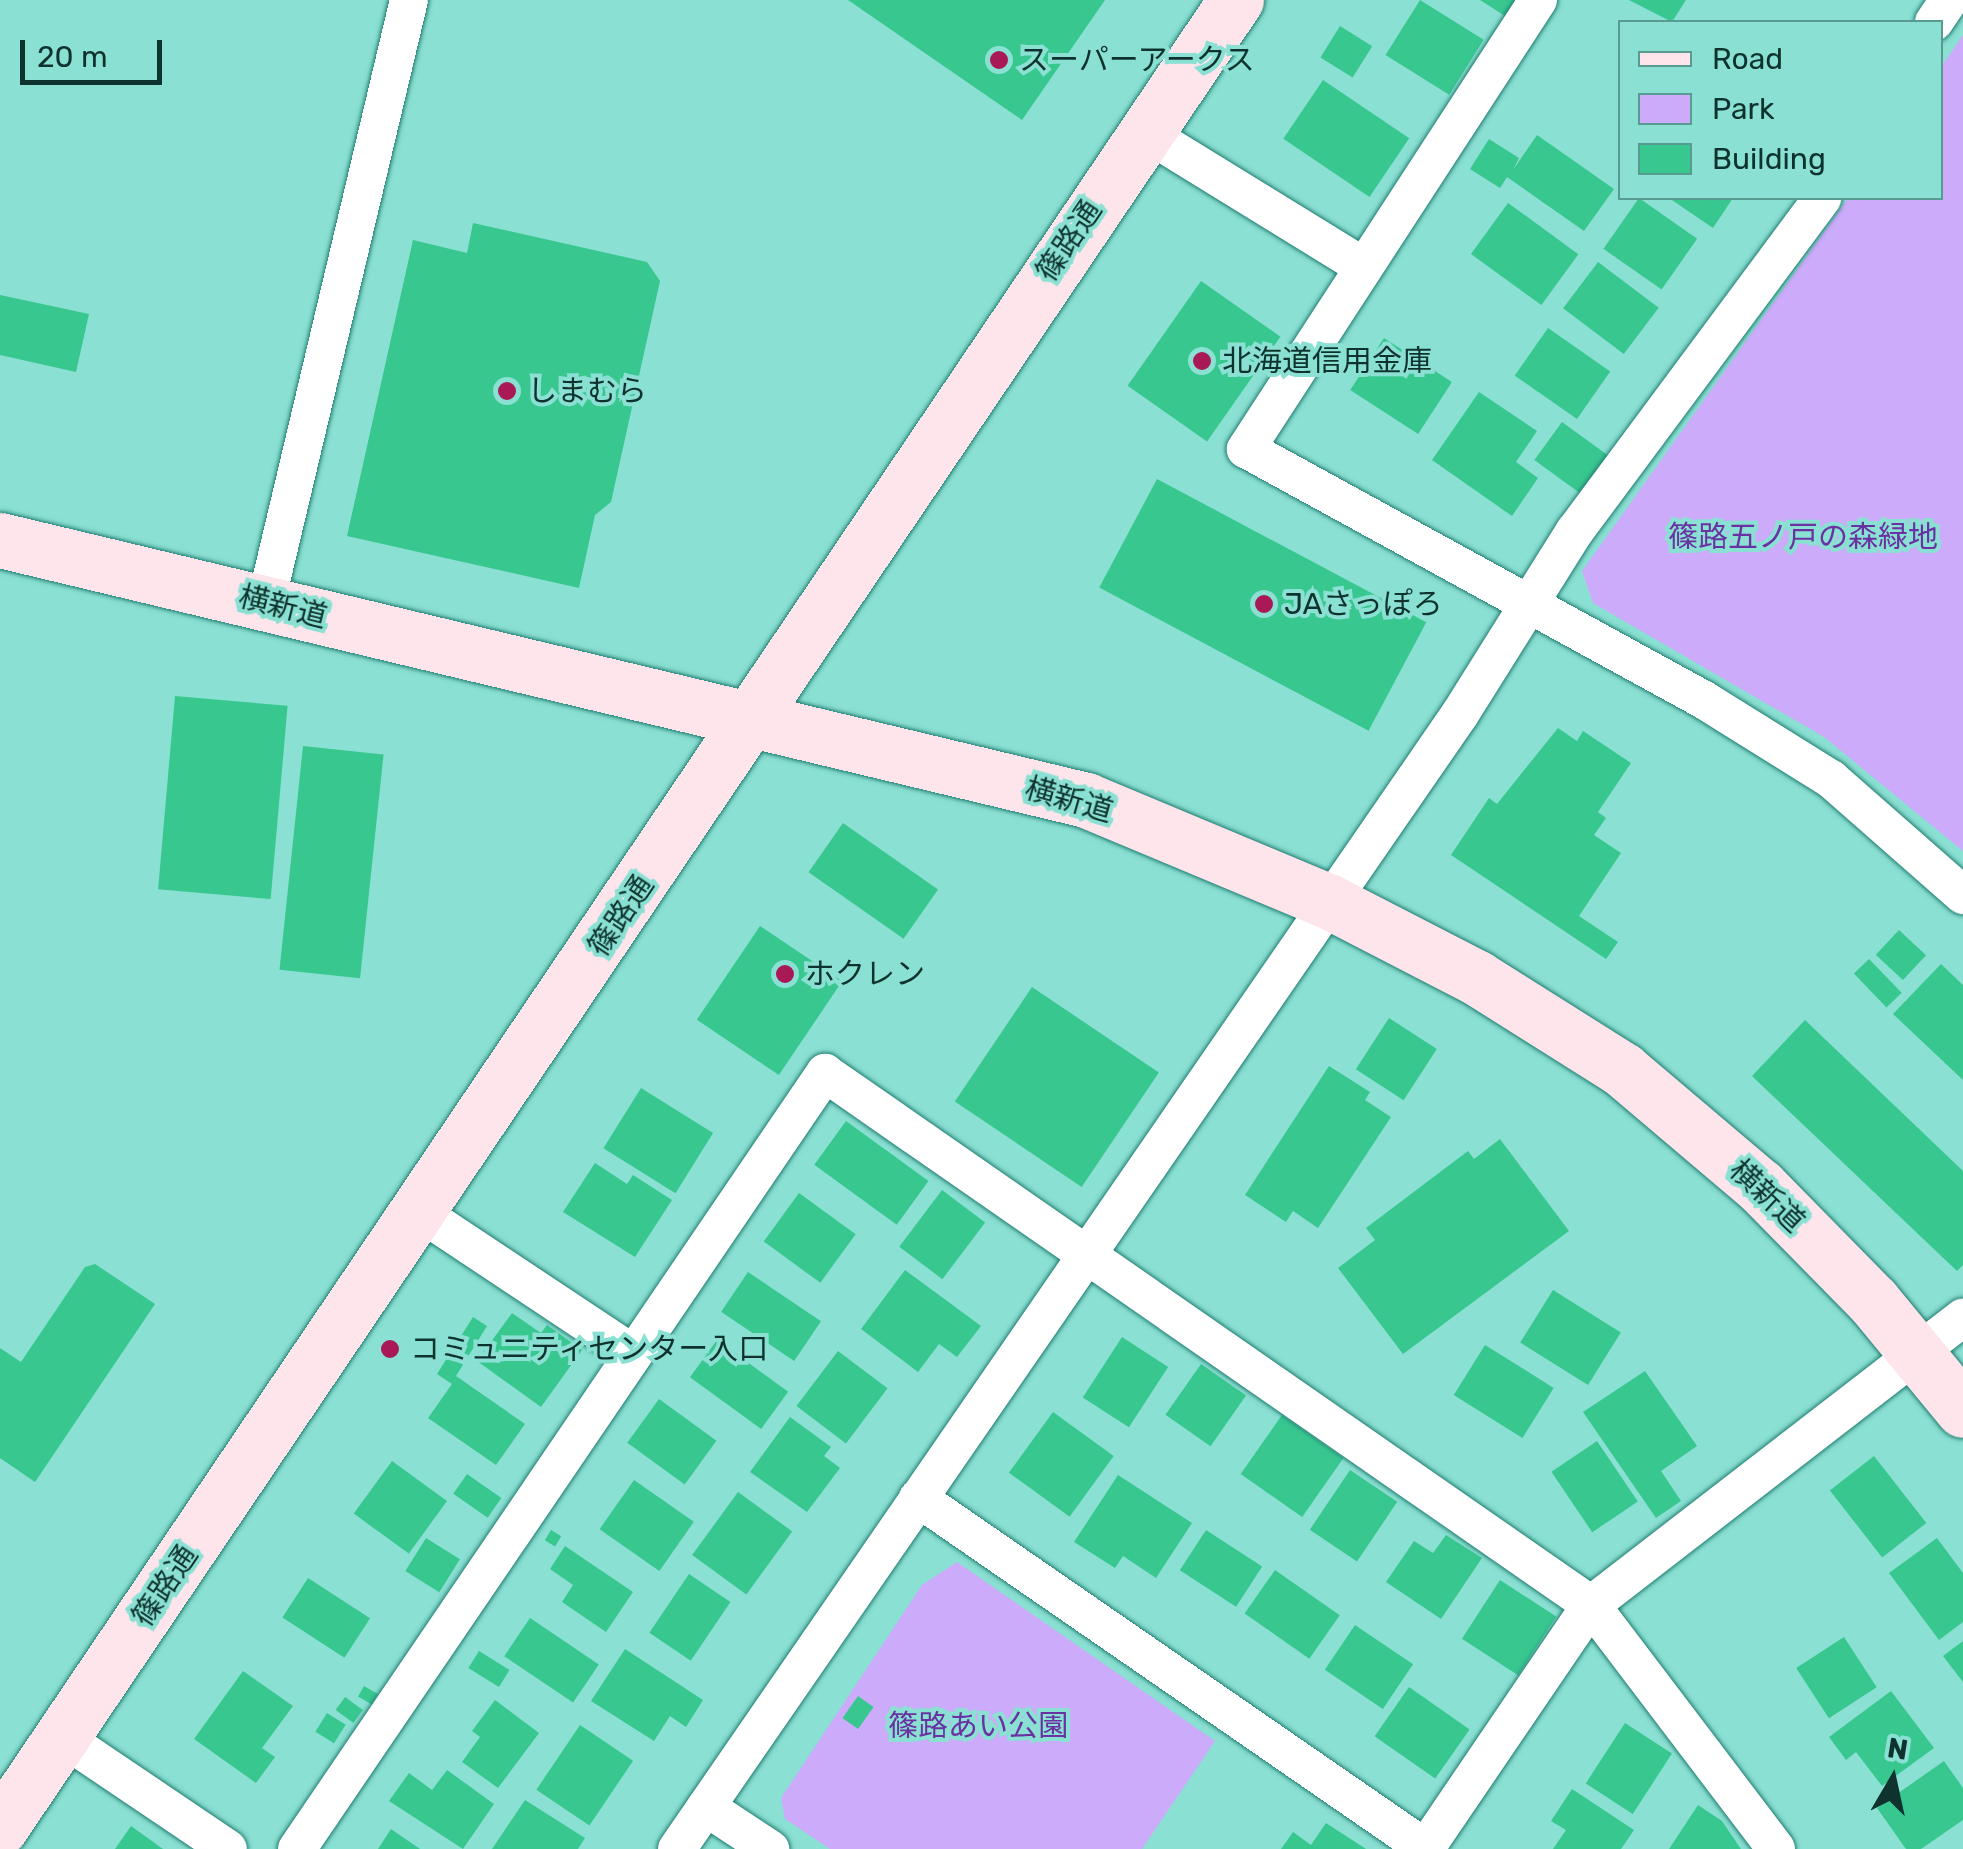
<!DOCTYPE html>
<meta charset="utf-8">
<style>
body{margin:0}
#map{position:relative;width:1963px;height:1849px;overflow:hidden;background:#8ae0d2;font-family:Rubik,"Noto Sans JP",sans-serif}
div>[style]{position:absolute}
.green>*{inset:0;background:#ccabfa}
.building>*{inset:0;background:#39c790;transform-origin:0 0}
.roads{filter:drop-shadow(0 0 2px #1f7c70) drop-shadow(0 0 2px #1f7c70)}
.street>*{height:38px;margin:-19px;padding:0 19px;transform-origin:19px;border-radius:19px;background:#fff}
.secondary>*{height:55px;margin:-27.5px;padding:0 27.5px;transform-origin:27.5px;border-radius:27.5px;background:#fee5ec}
.dots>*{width:28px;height:28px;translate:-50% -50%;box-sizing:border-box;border:5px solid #8ae0d2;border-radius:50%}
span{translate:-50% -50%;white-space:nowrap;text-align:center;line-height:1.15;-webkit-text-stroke:8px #8ae0d2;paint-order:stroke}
.poi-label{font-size:30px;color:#0e332e}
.left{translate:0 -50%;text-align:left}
.street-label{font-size:30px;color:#0e332e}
.park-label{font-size:30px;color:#6931a2}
.legend{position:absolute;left:1618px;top:20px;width:325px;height:180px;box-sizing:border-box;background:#8ae0d2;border:2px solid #589b90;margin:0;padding:12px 18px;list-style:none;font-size:30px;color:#0e332e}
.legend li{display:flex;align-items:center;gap:20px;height:50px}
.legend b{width:50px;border:2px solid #589b90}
.north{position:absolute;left:1843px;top:1729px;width:100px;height:100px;-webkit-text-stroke:8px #8ae0d2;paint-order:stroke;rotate:9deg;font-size:28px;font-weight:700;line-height:40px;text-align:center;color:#0e332e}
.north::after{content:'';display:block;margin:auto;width:35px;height:45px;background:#0e332e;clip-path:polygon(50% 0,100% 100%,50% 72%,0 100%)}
.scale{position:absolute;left:20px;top:40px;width:142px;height:45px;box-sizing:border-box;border:5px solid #0e332e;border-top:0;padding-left:12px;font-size:30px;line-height:35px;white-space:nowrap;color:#0e332e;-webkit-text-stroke:8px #8ae0d2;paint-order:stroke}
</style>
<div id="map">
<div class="green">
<i style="clip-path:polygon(1963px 35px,1963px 851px,1824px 737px,1593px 603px,1582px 571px,1848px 198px,1940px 198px,1941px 67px)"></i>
<i style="clip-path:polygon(957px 1562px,1215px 1741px,1142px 1849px,830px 1849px,785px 1819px,781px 1798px,922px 1585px)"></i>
</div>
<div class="building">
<i style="clip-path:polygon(848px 0,1105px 0,1022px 120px)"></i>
<i style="left:1420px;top:0;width:75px;height:65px;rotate:32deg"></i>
<i style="clip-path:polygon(1480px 0,1515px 0,1505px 16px)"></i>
<i style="clip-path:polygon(1629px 0,1686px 0,1672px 22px)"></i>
<i style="left:1340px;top:26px;width:38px;height:37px;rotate:32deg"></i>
<i style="left:1323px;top:80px;width:104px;height:71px;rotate:34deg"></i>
<i style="clip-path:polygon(1537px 135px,1614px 189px,1584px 231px,1507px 177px,1500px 188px,1470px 169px,1489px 139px,1519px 158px,1513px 170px)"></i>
<i style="left:1639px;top:198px;width:71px;height:62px;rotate:35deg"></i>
<i style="clip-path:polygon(1669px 198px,1733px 198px,1713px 228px)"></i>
<i style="left:1508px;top:203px;width:87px;height:63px;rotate:36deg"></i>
<i style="clip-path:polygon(473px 223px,647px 262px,660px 281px,611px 502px,595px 515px,579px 588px,347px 536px,413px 240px,467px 253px)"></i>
<i style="left:1598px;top:262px;width:76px;height:58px;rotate:37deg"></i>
<i style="left:1201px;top:281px;width:97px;height:128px;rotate:35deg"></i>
<i style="clip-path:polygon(0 295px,89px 314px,76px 372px,0 355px)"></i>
<i style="left:1548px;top:328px;width:76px;height:58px;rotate:35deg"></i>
<i style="left:1384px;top:338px;width:81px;height:62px;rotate:33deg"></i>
<i style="clip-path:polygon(1479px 392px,1537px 431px,1516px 462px,1538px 478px,1512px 516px,1432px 460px)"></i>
<i style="left:1562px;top:422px;width:57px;height:47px;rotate:36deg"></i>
<i style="left:1157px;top:479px;width:305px;height:123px;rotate:28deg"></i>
<i style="left:175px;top:696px;width:113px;height:194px;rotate:5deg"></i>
<i style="clip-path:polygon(1558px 728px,1577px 741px,1583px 731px,1631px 763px,1598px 812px,1606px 818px,1594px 835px,1621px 853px,1579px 916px,1618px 942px,1606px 959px,1451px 855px,1489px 798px,1497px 804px)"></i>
<i style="left:303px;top:746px;width:81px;height:225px;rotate:6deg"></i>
<i style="left:843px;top:823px;width:116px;height:60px;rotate:35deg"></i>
<i style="left:760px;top:926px;width:99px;height:113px;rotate:34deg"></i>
<i style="left:1899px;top:930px;width:37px;height:34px;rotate:43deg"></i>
<i style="left:1869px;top:959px;width:47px;height:21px;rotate:46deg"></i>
<i style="clip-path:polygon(1941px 964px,1963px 985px,1963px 1080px,1893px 1014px)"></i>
<i style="left:1032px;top:987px;width:153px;height:138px;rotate:34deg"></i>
<i style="left:1389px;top:1018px;width:57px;height:61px;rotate:33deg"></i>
<i style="clip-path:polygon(1805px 1020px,1963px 1171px,1963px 1265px,1957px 1271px,1752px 1076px)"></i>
<i style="clip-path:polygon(1329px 1066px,1370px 1092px,1365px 1100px,1391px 1117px,1318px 1228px,1293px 1211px,1286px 1222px,1245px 1195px)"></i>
<i style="left:641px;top:1088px;width:85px;height:71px;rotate:32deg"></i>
<i style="left:846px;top:1121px;width:102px;height:54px;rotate:36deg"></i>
<i style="clip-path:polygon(1500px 1139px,1569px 1231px,1403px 1354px,1338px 1268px,1375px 1240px,1366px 1228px,1468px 1151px,1474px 1159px)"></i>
<i style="clip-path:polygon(595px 1163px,627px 1184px,633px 1175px,672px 1200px,635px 1257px,563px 1212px)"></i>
<i style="left:942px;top:1190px;width:54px;height:71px;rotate:37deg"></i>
<i style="left:799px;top:1193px;width:70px;height:60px;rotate:36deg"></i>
<i style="clip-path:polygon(95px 1264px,155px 1304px,35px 1482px,0 1458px,0 1348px,21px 1362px,85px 1267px)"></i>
<i style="clip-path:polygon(905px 1270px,981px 1326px,957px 1357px,939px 1344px,918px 1372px,861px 1329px)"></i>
<i style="left:748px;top:1272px;width:88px;height:48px;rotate:34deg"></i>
<i style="left:1553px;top:1290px;width:80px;height:62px;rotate:32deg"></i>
<i style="clip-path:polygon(512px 1313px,541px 1333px,547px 1325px,582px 1350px,541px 1407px,477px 1361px)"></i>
<i style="clip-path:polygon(473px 1317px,487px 1326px,456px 1376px,525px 1424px,496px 1465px,428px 1418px,452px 1384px,437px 1374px)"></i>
<i style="left:1122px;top:1337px;width:55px;height:72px;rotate:33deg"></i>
<i style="left:717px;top:1340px;width:88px;height:46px;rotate:36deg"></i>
<i style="left:1485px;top:1345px;width:81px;height:59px;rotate:32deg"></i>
<i style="left:838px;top:1351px;width:62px;height:69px;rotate:37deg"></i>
<i style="left:1201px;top:1364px;width:55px;height:62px;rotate:35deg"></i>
<i style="clip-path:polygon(1645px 1371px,1697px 1446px,1661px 1471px,1681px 1501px,1656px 1518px,1583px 1412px)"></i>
<i style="left:659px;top:1399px;width:71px;height:54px;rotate:36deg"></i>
<i style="left:1053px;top:1412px;width:75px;height:75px;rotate:36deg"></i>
<i style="left:1282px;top:1415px;width:75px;height:72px;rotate:35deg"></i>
<i style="clip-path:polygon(790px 1417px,831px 1447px,824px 1456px,840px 1468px,807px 1512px,750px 1472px)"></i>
<i style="left:1597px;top:1441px;width:73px;height:55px;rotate:56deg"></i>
<i style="left:1874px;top:1456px;width:85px;height:56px;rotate:52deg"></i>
<i style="left:392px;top:1461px;width:68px;height:65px;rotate:36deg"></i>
<i style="left:1350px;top:1470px;width:57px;height:72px;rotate:34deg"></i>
<i style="left:467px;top:1474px;width:42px;height:24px;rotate:35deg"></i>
<i style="clip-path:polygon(1118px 1475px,1192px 1523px,1156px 1578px,1123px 1556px,1115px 1568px,1074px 1542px)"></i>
<i style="left:634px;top:1480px;width:73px;height:60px;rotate:35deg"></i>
<i style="left:738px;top:1492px;width:67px;height:78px;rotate:36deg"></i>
<i style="left:551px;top:1530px;width:12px;height:12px;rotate:31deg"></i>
<i style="left:1206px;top:1530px;width:67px;height:48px;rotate:33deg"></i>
<i style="clip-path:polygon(1446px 1535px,1482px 1558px,1441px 1619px,1386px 1582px,1414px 1541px,1433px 1553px)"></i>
<i style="left:426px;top:1538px;width:40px;height:39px;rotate:32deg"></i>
<i style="clip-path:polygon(1937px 1538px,1963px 1573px,1963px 1622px,1939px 1640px,1889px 1573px)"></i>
<i style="clip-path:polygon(565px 1546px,633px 1592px,606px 1632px,562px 1602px,573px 1585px,550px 1569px)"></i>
<i style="left:1275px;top:1570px;width:79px;height:53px;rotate:35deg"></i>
<i style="left:689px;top:1574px;width:50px;height:71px;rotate:34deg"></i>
<i style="left:308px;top:1578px;width:74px;height:47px;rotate:33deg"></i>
<i style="left:1500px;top:1580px;width:67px;height:70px;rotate:33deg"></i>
<i style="left:530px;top:1618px;width:83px;height:46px;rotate:34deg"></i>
<i style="left:1355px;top:1625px;width:70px;height:54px;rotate:34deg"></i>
<i style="left:1844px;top:1637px;width:60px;height:57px;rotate:57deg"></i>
<i style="clip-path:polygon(1963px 1641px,1963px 1682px,1943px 1656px)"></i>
<i style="clip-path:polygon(625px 1649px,703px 1700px,686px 1727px,670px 1716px,654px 1741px,591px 1701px)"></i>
<i style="left:479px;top:1651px;width:36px;height:20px;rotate:32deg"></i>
<i style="clip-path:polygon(243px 1671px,293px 1706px,262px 1748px,275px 1757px,256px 1783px,194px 1739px)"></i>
<i style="left:364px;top:1686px;width:16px;height:12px;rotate:30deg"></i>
<i style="left:1409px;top:1687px;width:74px;height:60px;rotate:35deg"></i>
<i style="clip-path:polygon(1891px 1691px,1934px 1748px,1882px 1786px,1856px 1752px,1846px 1760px,1829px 1737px)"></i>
<i style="left:858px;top:1696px;width:19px;height:27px;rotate:35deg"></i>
<i style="left:345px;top:1697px;width:22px;height:16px;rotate:36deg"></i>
<i style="clip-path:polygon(495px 1700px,539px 1733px,498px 1788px,462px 1762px,480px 1737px,472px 1731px)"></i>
<i style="left:327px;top:1713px;width:22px;height:22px;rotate:32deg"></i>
<i style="left:1625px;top:1723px;width:56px;height:72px;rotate:33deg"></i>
<i style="left:580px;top:1725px;width:64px;height:78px;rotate:34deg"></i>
<i style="clip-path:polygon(1944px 1761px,1963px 1788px,1963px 1820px,1921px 1849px,1906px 1849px,1877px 1808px)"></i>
<i style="clip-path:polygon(447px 1770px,494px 1804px,463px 1849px,389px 1801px,409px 1773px,432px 1790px)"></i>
<i style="clip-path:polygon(1572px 1789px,1634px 1830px,1621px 1849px,1553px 1849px,1566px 1830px,1551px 1821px)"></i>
<i style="clip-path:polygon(525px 1800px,585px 1838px,578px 1849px,492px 1849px)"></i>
<i style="clip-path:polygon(1698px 1805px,1722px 1821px,1741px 1849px,1669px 1849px)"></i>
<i style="clip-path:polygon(1326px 1823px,1366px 1849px,1281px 1849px,1293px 1832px,1311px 1845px)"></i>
<i style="clip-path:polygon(131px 1826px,163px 1849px,115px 1849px)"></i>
<i style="clip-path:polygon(391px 1829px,420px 1849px,378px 1849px)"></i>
</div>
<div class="roads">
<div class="street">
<i style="left:1538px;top:0;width:536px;rotate:123.04deg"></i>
<i style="left:1246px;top:449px;width:522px;rotate:28.72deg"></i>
<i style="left:1704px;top:700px;width:150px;rotate:31.9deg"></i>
<i style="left:1831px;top:779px;width:176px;rotate:41.3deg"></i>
<i style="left:1934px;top:22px;width:27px;rotate:-56deg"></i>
<i style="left:1143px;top:131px;width:259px;rotate:31.6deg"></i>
<i style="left:266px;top:602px;width:619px;rotate:-76.64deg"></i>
<i style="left:421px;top:1213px;width:255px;rotate:33.6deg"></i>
<i style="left:918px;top:1498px;width:616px;rotate:34.62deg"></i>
<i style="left:62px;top:1737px;width:200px;rotate:34deg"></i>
<i style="left:706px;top:1807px;width:77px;rotate:33.3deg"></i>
<i style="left:297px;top:1849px;width:939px;rotate:-55.77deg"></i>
<i style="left:825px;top:1073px;width:933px;rotate:34.78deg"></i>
<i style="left:1591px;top:1605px;width:306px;rotate:52.8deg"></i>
<i style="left:677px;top:1849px;width:1379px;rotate:-55.4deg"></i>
<i style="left:1460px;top:714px;width:216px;rotate:-57.9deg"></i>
<i style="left:1575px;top:531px;width:415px;rotate:-53.4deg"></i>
<i style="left:1425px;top:1849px;width:295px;rotate:-55.8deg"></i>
<i style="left:1591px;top:1605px;width:470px;rotate:-37.7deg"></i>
</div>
<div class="secondary">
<i style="left:0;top:540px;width:1117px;rotate:13.46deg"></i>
<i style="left:1086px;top:800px;width:264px;rotate:22.7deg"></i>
<i style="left:1330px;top:902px;width:165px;rotate:27.3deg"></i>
<i style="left:1477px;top:978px;width:173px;rotate:32.2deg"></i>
<i style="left:1623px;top:1070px;width:180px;rotate:40.3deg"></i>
<i style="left:1760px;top:1186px;width:161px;rotate:45.5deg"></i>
<i style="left:1873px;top:1301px;width:141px;rotate:50.5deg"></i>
<i style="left:0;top:1828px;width:2207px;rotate:-55.94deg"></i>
</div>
</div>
<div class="dots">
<i style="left:999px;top:60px;background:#a81955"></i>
<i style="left:1202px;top:361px;background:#a81955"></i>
<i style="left:507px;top:391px;background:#a81955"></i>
<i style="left:1264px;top:604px;background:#a81955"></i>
<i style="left:785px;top:974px;background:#a81955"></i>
<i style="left:390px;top:1349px;background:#a81955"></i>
</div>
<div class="poi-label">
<span class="left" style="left:1019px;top:60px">スーパーアークス</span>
<span class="left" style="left:1222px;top:361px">北海道信用金庫</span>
<span class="left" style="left:527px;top:391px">しまむら</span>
<span class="left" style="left:1284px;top:604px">JAさっぽろ</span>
<span class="left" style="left:805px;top:974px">ホクレン</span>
<span class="left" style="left:410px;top:1349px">コミュニティセンター入口</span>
</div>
<div class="street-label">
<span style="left:1069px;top:241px;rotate:-56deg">篠路通</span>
<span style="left:283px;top:607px;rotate:14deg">横新道</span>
<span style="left:1069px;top:800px;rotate:16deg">横新道</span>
<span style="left:621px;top:916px;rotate:-56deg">篠路通</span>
<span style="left:1767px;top:1196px;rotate:43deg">横新道</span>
<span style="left:165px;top:1586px;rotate:-56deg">篠路通</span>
</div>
<div class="park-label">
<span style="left:1803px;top:537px">篠路五ノ戸の森緑地</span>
<span style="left:978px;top:1726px">篠路あい公園</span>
</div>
<ul class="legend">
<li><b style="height:12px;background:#fee5ec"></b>Road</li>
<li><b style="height:28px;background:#ccabfa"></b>Park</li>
<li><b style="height:28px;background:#39c790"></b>Building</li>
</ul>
<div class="north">N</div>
<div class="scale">20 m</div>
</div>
